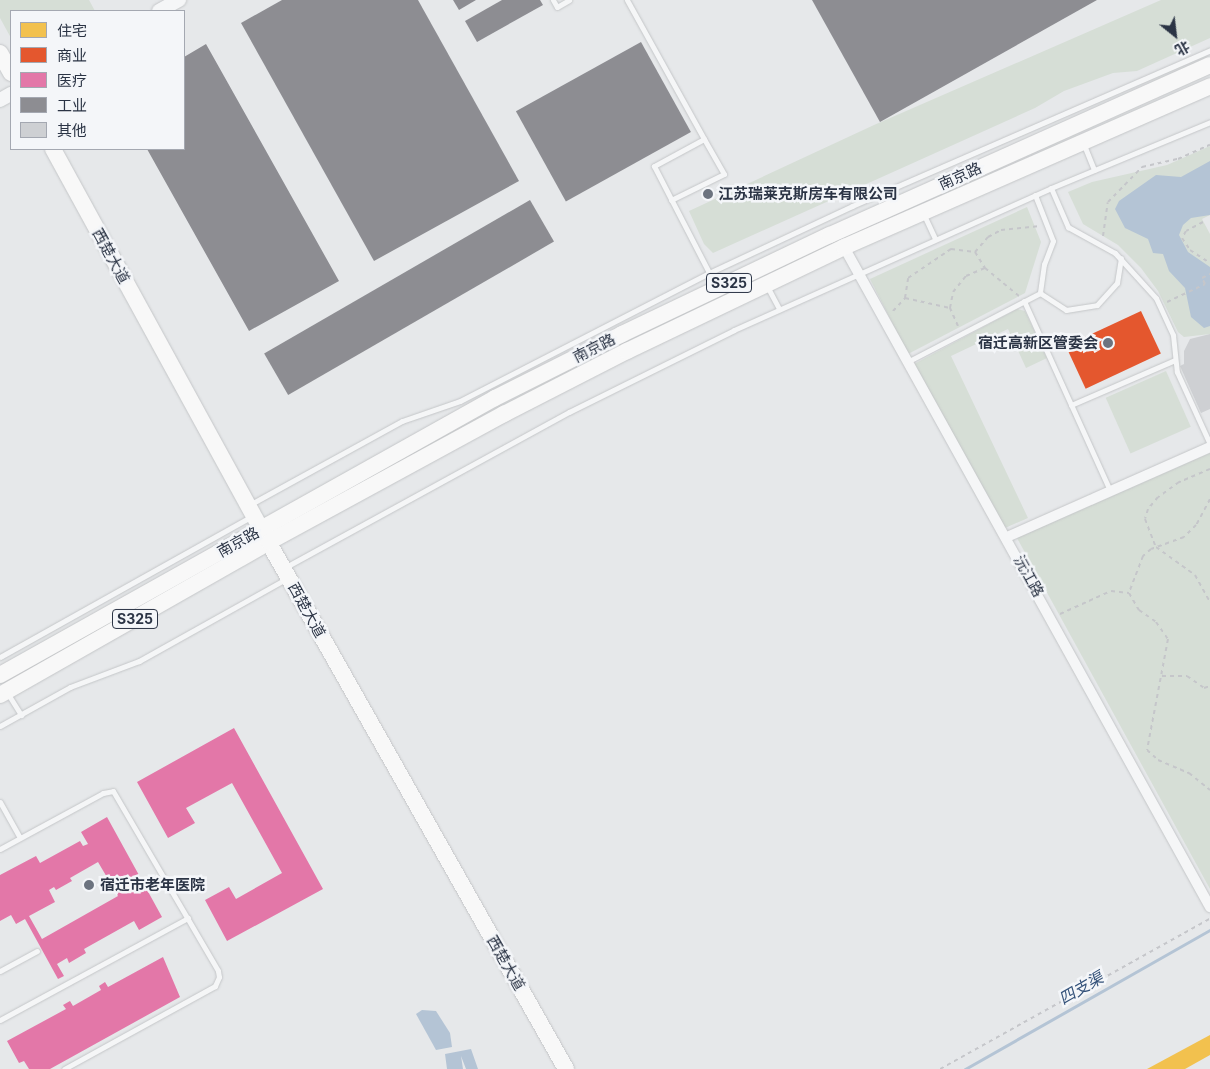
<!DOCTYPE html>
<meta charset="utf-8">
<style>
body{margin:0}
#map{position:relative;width:1210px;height:1069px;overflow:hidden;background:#e6e8ea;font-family:Inter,"Noto Sans SC",sans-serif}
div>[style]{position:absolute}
.green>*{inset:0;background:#d6ded6;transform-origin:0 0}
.water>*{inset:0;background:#b4c4d5}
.homes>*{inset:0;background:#f2c14e}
.shops>*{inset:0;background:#e4572e;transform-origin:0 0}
.health>*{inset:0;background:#e377a8}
.industry>*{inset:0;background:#8d8d92;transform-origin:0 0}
.stream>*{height:3px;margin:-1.5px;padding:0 1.5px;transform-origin:1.5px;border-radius:1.5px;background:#b4c4d5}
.building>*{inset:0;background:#ced0d3}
.path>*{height:2px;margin-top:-1px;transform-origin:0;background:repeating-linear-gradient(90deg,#c5c6ca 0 4px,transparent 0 8px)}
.roads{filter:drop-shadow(0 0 1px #c4c6c8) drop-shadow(0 0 1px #c4c6c8)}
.service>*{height:5px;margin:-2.5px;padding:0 2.5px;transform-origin:2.5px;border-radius:2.5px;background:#f5f6f7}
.minor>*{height:10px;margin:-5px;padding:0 5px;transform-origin:5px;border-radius:5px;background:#f5f6f7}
.tertiary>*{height:14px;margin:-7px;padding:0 7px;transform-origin:7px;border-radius:7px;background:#f5f6f7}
.primary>*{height:16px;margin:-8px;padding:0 8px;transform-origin:8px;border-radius:8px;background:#f8f8f8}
.dots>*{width:14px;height:14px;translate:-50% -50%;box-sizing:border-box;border:2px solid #f4f6f9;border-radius:50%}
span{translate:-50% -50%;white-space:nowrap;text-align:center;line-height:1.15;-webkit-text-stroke:5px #f4f6f9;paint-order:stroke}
.shield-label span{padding:1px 4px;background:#f4f6f9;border:1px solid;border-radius:4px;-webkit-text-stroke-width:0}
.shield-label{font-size:14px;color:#2b3445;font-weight:700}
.street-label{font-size:15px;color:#2b3445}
.poi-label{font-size:15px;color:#2b3445;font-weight:700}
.left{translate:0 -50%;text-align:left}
.right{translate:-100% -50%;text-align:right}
.water-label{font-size:16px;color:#34527a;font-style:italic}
.legend{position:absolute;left:10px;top:10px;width:175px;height:140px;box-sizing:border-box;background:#f4f6f9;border:1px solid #a4a8b1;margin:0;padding:6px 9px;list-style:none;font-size:15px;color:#2b3445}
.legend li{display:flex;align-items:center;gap:10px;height:25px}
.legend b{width:25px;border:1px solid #a4a8b1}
.north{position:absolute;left:1150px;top:10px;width:50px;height:50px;-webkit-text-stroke:4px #f4f6f9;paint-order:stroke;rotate:151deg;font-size:14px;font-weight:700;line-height:20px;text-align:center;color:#2b3445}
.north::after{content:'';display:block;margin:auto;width:18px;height:22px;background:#2b3445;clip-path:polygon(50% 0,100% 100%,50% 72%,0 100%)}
</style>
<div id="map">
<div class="green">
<i style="clip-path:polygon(0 0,89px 0,95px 11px,11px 11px,11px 38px,0 18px)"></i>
<i style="clip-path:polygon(1161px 0,1210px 0,1210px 38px,1137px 71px,1113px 73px,1064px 91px,1035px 108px,713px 253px,704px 244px,689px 211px,874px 125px)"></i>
<i style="clip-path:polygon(1210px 146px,1210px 215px,1202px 219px,1210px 234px,1210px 334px,1184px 337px,1178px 332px,1158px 291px,1141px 268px,1118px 245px,1083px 224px,1068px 192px,1092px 182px,1167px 165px)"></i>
<i style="clip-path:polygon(1027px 207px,1041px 242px,1025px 293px,908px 354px,870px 279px)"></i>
<i style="clip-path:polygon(1017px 309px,1025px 311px,1047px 358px,1026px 368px,1008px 329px,951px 356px,1028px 518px,1005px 528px,914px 364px)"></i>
<i style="left:1166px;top:371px;width:61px;height:66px;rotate:66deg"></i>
<i style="clip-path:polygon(1210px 453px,1210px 889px,1017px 538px)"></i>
</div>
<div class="water">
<i style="clip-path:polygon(1210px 161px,1210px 215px,1191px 218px,1183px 225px,1179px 235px,1188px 252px,1210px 267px,1210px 326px,1204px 328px,1191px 317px,1185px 288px,1169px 271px,1163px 254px,1153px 253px,1148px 239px,1125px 228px,1115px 209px,1119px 201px,1156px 175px,1181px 177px)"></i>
<i style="clip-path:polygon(422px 1010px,436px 1011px,450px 1033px,452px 1047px,436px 1050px,416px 1014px)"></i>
<i style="clip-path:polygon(471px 1049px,478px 1069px,466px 1069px,461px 1056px,463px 1069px,447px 1069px,445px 1054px)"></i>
</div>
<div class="homes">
<i style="clip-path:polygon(1210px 1035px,1210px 1055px,1185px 1069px,1147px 1069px)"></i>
</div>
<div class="shops">
<i style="left:1141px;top:311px;width:47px;height:83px;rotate:65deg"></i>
</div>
<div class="health">
<i style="clip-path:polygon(234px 728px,323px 889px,227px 941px,205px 900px,229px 887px,236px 899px,282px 873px,232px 783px,186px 808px,195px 823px,168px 838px,137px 782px)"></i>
<i style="clip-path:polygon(evenodd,107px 817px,162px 917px,139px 930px,134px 921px,84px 949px,86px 953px,69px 963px,67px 958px,57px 964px,64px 976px,58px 979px,25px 919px,16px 924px,11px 915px,0 921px,0 875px,36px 856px,40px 863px,80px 841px,83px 846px,88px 844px,81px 832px,107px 817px,98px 862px,118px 896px,42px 939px,29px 916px,55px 902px,49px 890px,54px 887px,56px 890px,72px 881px,70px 878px,98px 862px)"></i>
<i style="clip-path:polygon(163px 957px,180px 997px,50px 1069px,29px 1069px,24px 1061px,19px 1063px,7px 1041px,66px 1009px,63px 1005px,70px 1001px,73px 1006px,101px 990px,99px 986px,105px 982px,108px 987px)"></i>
</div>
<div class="industry">
<i style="clip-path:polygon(282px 0,418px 0,519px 181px,374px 261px,241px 23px)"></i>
<i style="clip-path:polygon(453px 0,476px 0,459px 10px)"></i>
<i style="clip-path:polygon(502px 0,540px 0,543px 5px,477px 42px,465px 21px)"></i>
<i style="clip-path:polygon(812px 0,1097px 0,880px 122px)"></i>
<i style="left:641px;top:42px;width:103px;height:143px;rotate:61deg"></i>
<i style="clip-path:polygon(206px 44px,339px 281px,249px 331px,147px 149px,184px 149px,184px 57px)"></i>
<i style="left:530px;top:200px;width:48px;height:307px;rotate:60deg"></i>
</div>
<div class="stream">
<i style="left:965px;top:1069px;width:282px;rotate:-29.6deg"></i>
</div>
<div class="building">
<i style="clip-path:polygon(1210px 334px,1210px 409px,1201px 413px,1180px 366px,1184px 364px,1184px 351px,1190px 339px)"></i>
</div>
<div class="path">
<i style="left:1203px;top:222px;width:19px;rotate:152deg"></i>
<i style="left:1186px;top:231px;width:8px;rotate:120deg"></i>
<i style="left:1182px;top:238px;width:14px;rotate:56deg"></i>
<i style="left:1190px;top:250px;width:24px;rotate:33deg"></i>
<i style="left:1103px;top:236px;width:34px;rotate:-82deg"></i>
<i style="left:1108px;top:202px;width:49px;rotate:-45.8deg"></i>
<i style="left:1142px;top:167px;width:37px;rotate:-13deg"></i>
<i style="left:1178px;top:159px;width:35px;rotate:-24deg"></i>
<i style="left:975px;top:252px;width:20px;rotate:-49deg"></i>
<i style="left:988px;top:237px;width:15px;rotate:-28deg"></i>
<i style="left:1001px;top:230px;width:37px;rotate:-6deg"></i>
<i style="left:905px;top:298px;width:46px;rotate:12.5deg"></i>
<i style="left:1167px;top:302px;width:42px;rotate:-25.3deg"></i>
<i style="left:1205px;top:284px;width:7px;rotate:-117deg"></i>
<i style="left:1202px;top:278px;width:9px;rotate:-27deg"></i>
<i style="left:893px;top:311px;width:18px;rotate:-47deg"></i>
<i style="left:905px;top:298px;width:20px;rotate:-81deg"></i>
<i style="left:908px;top:278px;width:52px;rotate:-34deg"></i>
<i style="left:951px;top:249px;width:24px;rotate:7deg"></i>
<i style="left:975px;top:252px;width:19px;rotate:58deg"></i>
<i style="left:985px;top:268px;width:44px;rotate:39.5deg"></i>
<i style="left:958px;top:326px;width:20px;rotate:-114deg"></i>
<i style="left:950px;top:308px;width:16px;rotate:-79deg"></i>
<i style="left:953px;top:292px;width:21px;rotate:-51deg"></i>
<i style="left:966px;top:276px;width:21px;rotate:-23deg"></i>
<i style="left:1210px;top:469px;width:34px;rotate:157deg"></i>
<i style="left:1179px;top:482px;width:26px;rotate:144deg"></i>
<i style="left:1158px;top:497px;width:16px;rotate:130deg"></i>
<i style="left:1148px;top:509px;width:10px;rotate:107deg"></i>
<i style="left:1145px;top:519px;width:30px;rotate:69deg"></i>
<i style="left:1156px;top:547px;width:48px;rotate:35.7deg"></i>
<i style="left:1195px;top:575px;width:31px;rotate:61deg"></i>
<i style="left:1210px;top:499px;width:30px;rotate:118deg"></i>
<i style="left:1196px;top:525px;width:17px;rotate:135deg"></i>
<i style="left:1184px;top:537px;width:35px;rotate:160deg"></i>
<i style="left:1151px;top:549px;width:11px;rotate:139deg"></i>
<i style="left:1143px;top:556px;width:40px;rotate:111deg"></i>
<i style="left:1129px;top:593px;width:20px;rotate:60deg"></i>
<i style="left:1139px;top:610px;width:21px;rotate:35deg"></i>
<i style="left:1156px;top:622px;width:21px;rotate:55deg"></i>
<i style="left:1168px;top:639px;width:113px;rotate:100.7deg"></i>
<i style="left:1147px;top:750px;width:15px;rotate:42deg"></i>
<i style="left:1158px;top:760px;width:34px;rotate:23deg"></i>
<i style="left:1189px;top:773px;width:27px;rotate:39deg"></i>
<i style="left:1060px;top:614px;width:56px;rotate:-24.3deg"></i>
<i style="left:1111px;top:591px;width:18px;rotate:6deg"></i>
<i style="left:1162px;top:676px;width:25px"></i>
<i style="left:1187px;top:676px;width:21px;rotate:35deg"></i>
<i style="left:1204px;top:688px;width:6px;rotate:-18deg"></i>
<i style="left:940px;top:1069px;width:309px;rotate:-29.1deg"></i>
</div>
<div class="roads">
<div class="service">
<i style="left:553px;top:0;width:8px;rotate:60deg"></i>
<i style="left:557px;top:7px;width:14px;rotate:-30deg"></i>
<i style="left:627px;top:0;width:159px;rotate:61deg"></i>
<i style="left:704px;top:139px;width:57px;rotate:151.6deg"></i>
<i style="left:654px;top:166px;width:135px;rotate:62.7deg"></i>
<i style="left:1084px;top:145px;width:27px;rotate:68deg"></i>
<i style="left:1051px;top:188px;width:43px;rotate:66.4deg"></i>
<i style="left:1068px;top:227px;width:54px;rotate:29deg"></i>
<i style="left:1115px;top:253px;width:61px;rotate:47.7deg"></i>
<i style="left:1156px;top:298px;width:41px;rotate:65.3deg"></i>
<i style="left:1173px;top:335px;width:37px;rotate:84deg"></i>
<i style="left:1177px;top:372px;width:79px;rotate:65.4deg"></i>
<i style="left:1035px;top:195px;width:49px;rotate:68.6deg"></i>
<i style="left:1053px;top:241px;width:25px;rotate:111deg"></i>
<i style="left:1044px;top:264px;width:29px;rotate:98deg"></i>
<i style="left:671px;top:200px;width:59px;rotate:-26.1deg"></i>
<i style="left:724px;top:174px;width:40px;rotate:-119.7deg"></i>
<i style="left:924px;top:215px;width:26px;rotate:65deg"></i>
<i style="left:768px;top:288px;width:24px;rotate:62deg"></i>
<i style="left:1040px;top:293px;width:31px;rotate:33deg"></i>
<i style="left:1066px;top:310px;width:31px;rotate:-9deg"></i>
<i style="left:1097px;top:305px;width:30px;rotate:-48deg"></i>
<i style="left:1117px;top:283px;width:25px;rotate:-81deg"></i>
<i style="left:1024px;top:301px;width:209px;rotate:65.6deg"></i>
<i style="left:909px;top:361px;width:148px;rotate:-27.4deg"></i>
<i style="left:1071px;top:405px;width:113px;rotate:-23.4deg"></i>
<i style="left:251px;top:504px;width:172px;rotate:-28.8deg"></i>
<i style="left:402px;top:421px;width:61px;rotate:-19deg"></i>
<i style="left:460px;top:401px;width:280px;rotate:-27.2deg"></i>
<i style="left:709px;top:273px;width:158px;rotate:-25.1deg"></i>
<i style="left:852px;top:206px;width:391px;rotate:-23.5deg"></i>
<i style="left:284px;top:568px;width:325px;rotate:-28.7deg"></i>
<i style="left:569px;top:412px;width:184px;rotate:-26.4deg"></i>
<i style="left:734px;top:330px;width:347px;rotate:-24.1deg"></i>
<i style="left:1051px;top:188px;width:172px;rotate:-22.5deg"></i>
<i style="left:0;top:657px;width:287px;rotate:-29.2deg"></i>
<i style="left:8px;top:694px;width:25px;rotate:58deg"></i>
<i style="left:0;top:726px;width:80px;rotate:-29.1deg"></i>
<i style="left:70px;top:687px;width:74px;rotate:-20.6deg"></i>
<i style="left:139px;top:661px;width:168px;rotate:-29.2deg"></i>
<i style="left:0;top:802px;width:41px;rotate:60.9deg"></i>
<i style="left:0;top:849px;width:117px;rotate:-28.5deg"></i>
<i style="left:103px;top:793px;width:10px;rotate:-11deg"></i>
<i style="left:113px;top:791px;width:208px;rotate:59.7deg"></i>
<i style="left:218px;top:971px;width:6px;rotate:81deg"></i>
<i style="left:219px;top:977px;width:10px;rotate:114deg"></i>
<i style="left:215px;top:986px;width:172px;rotate:151.2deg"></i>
<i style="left:0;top:971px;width:42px;rotate:-28.4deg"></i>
<i style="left:0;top:1020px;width:214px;rotate:-28.5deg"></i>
</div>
<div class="minor">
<i style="left:844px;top:247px;width:755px;rotate:60.99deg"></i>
<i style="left:1007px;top:537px;width:222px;rotate:-23.9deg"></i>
</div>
<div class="tertiary">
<i style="left:159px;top:11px;width:23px;rotate:-29deg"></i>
<i style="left:0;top:100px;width:13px;rotate:-29deg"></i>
</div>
<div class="primary">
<i style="left:0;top:53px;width:23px;rotate:61deg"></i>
<i style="left:53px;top:149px;width:433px;rotate:61.3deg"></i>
<i style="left:261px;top:529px;width:620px;rotate:60.54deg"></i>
<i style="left:0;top:675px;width:567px;rotate:-29.23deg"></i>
<i style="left:495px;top:398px;width:142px;rotate:-26.7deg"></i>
<i style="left:622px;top:334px;width:230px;rotate:-25.5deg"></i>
<i style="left:830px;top:235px;width:416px;rotate:-24.1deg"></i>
<i style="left:0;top:695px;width:309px;rotate:-29.6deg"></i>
<i style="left:269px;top:542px;width:268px;rotate:-28.6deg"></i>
<i style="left:504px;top:414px;width:138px;rotate:-27.1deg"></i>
<i style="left:627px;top:351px;width:241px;rotate:-25.6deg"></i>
<i style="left:844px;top:247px;width:400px;rotate:-23.7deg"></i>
</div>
</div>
<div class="dots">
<i style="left:708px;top:194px;background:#6c737f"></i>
<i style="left:1108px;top:343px;background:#6c737f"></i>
<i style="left:89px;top:885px;background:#6c737f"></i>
</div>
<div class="shield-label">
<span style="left:729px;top:283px">S325</span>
<span style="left:135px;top:619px">S325</span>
</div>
<div class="street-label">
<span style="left:960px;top:176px;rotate:-24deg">南京路</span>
<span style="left:111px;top:256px;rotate:61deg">西楚大道</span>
<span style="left:594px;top:348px;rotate:-27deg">南京路</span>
<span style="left:238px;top:542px;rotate:-29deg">南京路</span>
<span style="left:1029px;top:576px;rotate:61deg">沅江路</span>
<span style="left:307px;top:610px;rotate:61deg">西楚大道</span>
<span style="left:506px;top:963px;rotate:60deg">西楚大道</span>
</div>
<div class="poi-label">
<span class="left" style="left:718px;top:194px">江苏瑞莱克斯房车有限公司</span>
<span class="right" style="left:1098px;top:343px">宿迁高新区管委会</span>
<span class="left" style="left:100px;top:885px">宿迁市老年医院</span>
</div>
<div class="water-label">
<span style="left:1081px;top:988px;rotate:-30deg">四支渠</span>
</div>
<ul class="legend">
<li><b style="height:14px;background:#f2c14e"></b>住宅</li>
<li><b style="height:14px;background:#e4572e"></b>商业</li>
<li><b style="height:14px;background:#e377a8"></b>医疗</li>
<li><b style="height:14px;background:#8d8d92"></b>工业</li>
<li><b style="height:14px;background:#ced0d3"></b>其他</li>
</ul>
<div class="north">北</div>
</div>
